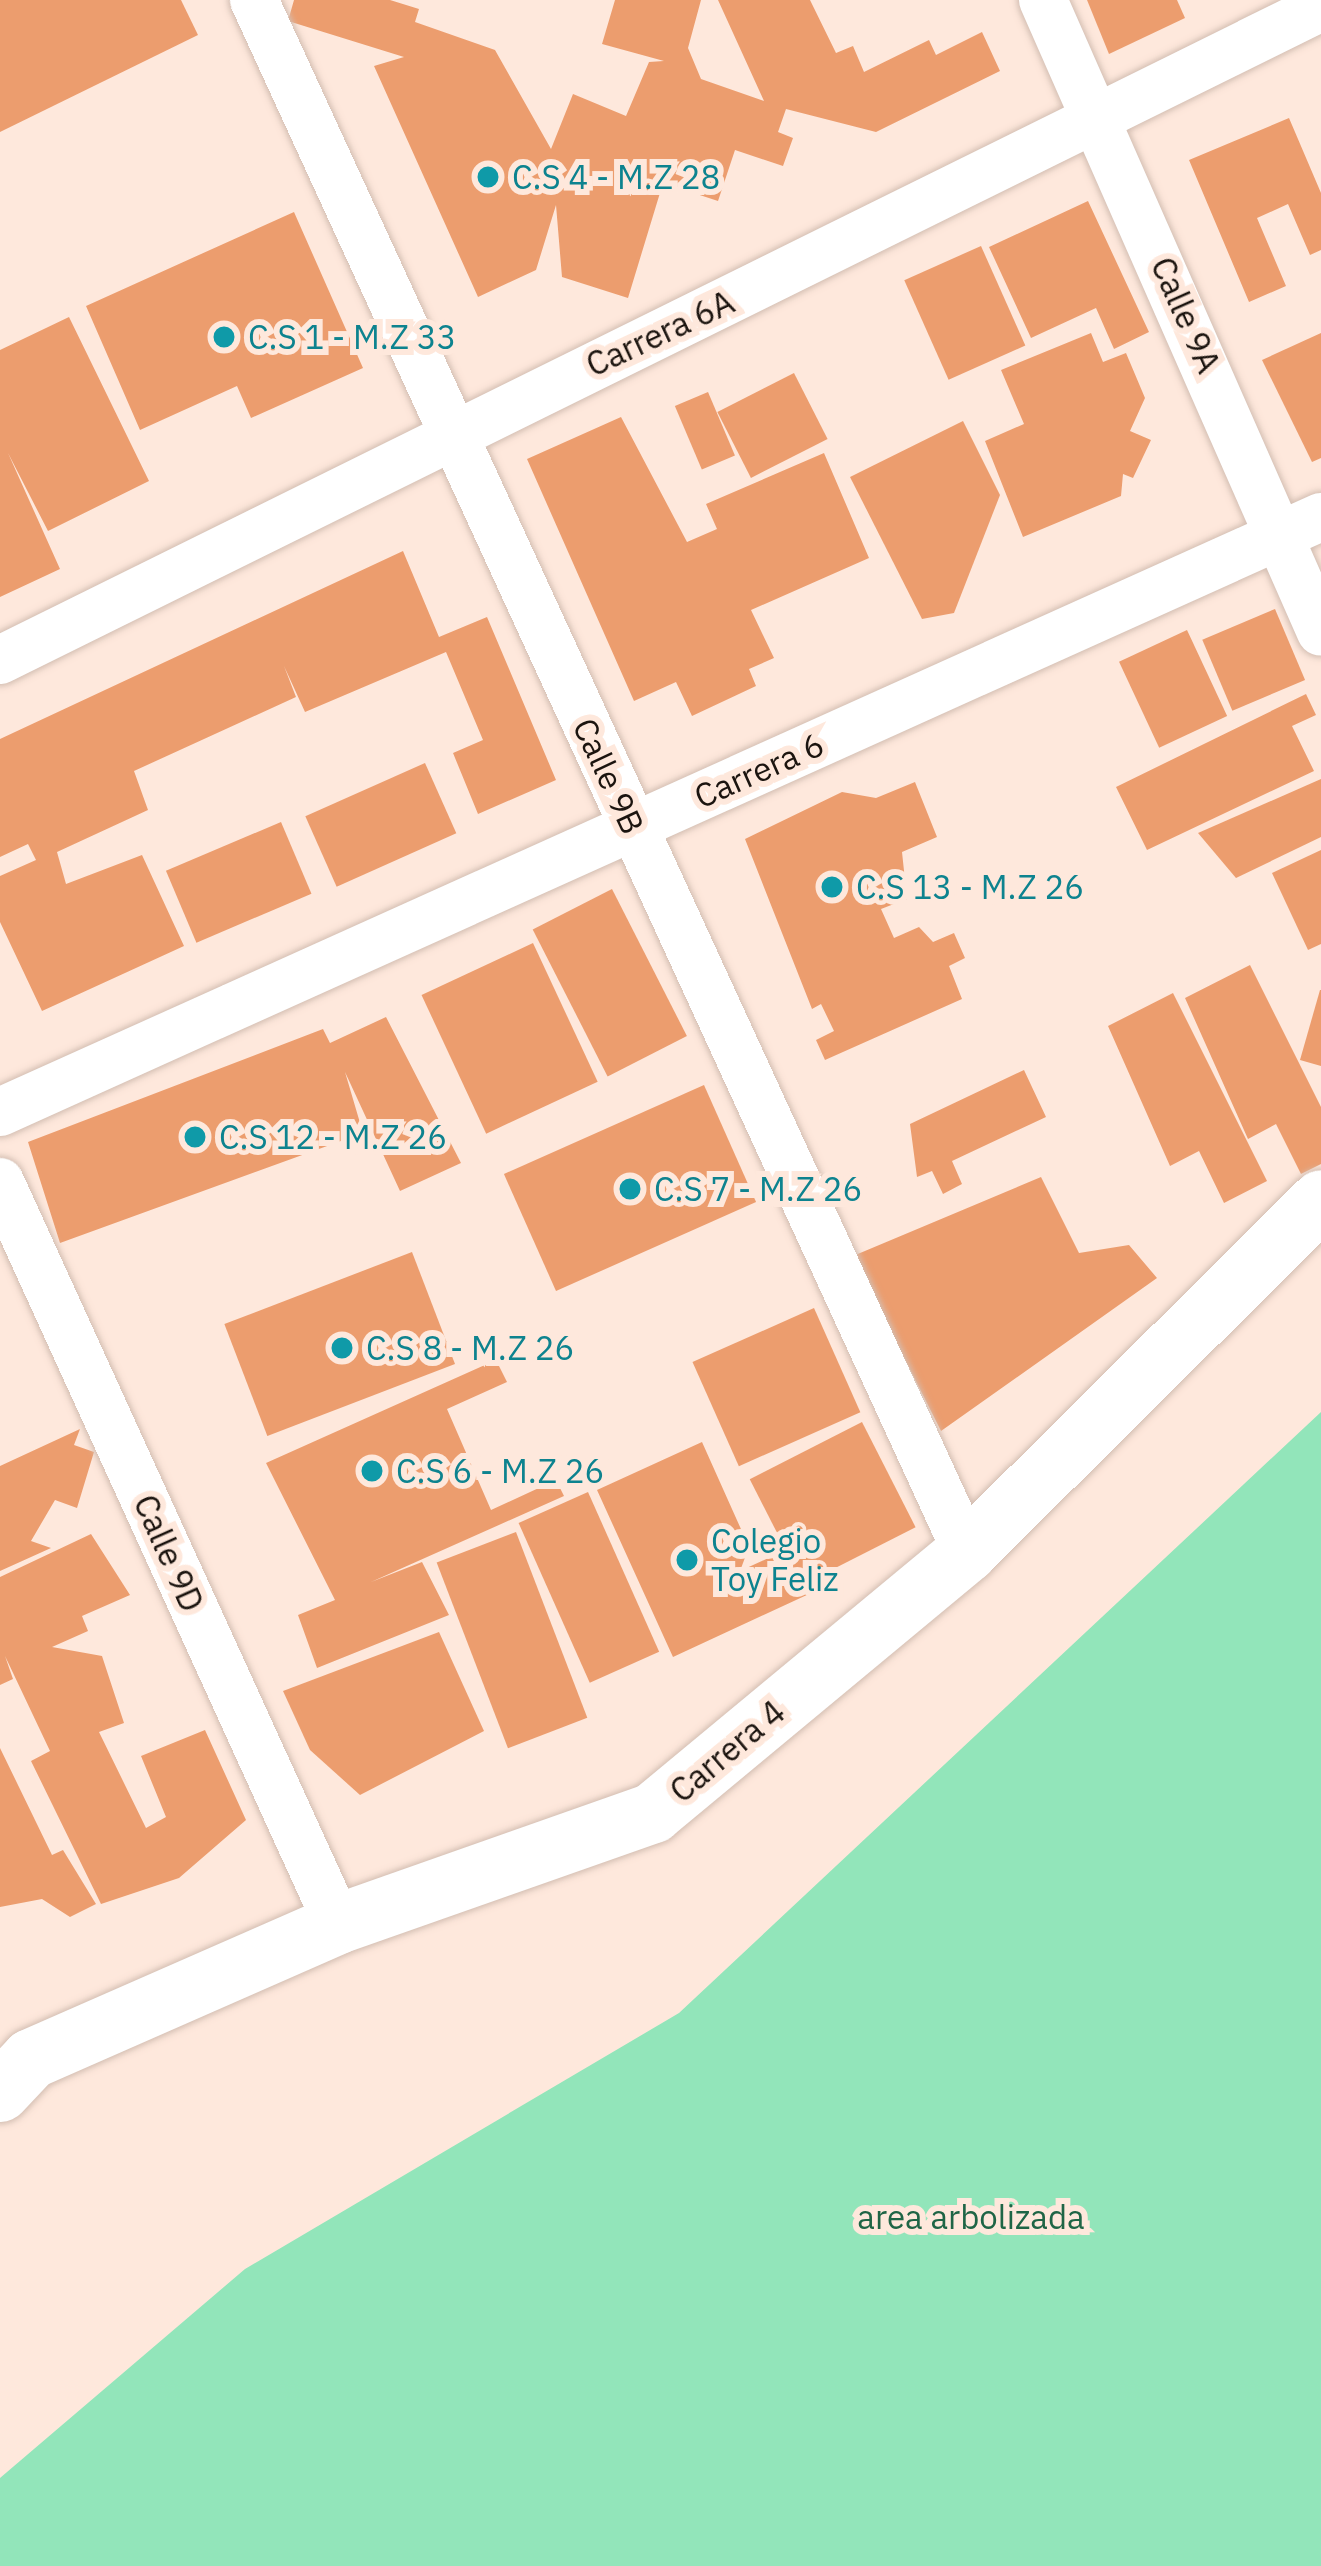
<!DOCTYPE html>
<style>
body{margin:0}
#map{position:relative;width:1321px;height:2566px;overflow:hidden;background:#fee8dc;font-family:"IBM Plex Sans",sans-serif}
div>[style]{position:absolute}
.green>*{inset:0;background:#92e5ba}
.building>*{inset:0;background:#ec9d6e;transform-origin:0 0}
.roads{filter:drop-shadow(0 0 3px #d3beb2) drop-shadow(0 0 3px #d3beb2)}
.minor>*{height:48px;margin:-24px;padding:0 24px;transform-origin:24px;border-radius:24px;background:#fff}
.major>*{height:60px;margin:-30px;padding:0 30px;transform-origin:30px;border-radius:30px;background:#fff}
.dots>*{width:33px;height:33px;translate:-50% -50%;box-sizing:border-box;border:6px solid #fee8dc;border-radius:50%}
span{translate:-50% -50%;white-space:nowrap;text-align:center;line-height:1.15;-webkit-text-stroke:12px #fee8dc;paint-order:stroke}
.culture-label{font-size:33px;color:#0d838f}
.left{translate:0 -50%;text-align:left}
.street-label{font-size:33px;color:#1b140f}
.park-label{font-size:33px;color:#1f6546}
</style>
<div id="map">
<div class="green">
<i style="clip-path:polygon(1321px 1412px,1321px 2566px,0 2566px,0 2478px,245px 2269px,679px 2013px)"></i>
</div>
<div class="building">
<i style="clip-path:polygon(0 0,181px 0,198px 35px,0 132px)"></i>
<i style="clip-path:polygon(294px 0,390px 0,419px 9px,415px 22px,495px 50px,551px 149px,573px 94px,626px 116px,649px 62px,664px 61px,602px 44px,615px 0,701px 0,688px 48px,701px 79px,764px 101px,718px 0,810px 0,836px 53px,853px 46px,864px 72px,929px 40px,936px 55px,982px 32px,1000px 71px,876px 132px,786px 109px,778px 132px,793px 138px,783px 166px,735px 150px,718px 201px,663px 183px,628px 298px,562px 277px,556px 205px,536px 270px,478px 297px,374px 66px,404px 57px,288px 21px)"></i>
<i style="clip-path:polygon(1087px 0,1177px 0,1185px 18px,1109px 54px)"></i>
<i style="clip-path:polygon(1289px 118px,1321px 193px,1321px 250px,1310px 255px,1288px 204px,1257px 218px,1286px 286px,1249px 302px,1189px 160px)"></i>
<i style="clip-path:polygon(1088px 201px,1149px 332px,1114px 349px,1096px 308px,1031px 338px,989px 247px)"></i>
<i style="clip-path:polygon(294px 212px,363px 368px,251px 418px,237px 386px,140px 430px,86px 306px)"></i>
<i style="left:981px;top:246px;width:109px;height:84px;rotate:66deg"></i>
<i style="clip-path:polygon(69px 317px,149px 481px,48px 531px,8px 453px,60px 569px,0 597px,0 350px)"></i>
<i style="clip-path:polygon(1091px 333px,1103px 362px,1126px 353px,1145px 398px,1130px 431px,1151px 440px,1133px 478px,1123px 474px,1121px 496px,1023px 537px,985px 441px,1024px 424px,1001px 370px)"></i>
<i style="clip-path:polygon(1321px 333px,1321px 458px,1312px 462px,1262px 360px)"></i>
<i style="left:794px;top:373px;width:74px;height:86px;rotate:63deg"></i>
<i style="left:708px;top:392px;width:69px;height:36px;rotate:67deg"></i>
<i style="clip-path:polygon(621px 417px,687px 542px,717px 529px,706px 504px,824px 453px,869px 558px,751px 610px,774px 658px,749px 669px,756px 686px,692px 716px,676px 682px,634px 701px,527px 459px)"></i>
<i style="clip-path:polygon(963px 421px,1000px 495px,954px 613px,922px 619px,850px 477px)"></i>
<i style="clip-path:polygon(403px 551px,439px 637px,487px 617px,556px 780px,478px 814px,453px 753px,483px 740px,446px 652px,305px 712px,284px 666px,296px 697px,134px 771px,148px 810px,57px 852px,66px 884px,142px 855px,184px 946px,42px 1011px,0 922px,0 876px,36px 860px,28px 844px,0 857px,0 739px)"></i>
<i style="left:1275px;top:609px;width:77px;height:79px;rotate:67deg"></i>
<i style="left:1187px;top:630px;width:95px;height:75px;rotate:65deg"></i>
<i style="clip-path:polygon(1306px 694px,1316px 715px,1292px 726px,1314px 771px,1147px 850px,1116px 787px)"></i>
<i style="left:425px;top:763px;width:77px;height:131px;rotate:66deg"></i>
<i style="clip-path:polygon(1321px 779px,1321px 837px,1236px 878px,1198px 833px)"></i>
<i style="clip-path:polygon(915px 782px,937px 837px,902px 852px,907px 899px,881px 909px,894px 938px,919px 927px,933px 942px,954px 933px,965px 958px,949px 966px,962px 999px,825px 1060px,816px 1040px,834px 1031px,821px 1004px,812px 1009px,745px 839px,842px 792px,876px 798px)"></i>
<i style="left:281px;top:822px;width:78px;height:125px;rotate:67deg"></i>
<i style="clip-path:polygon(1321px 850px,1321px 944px,1308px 950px,1272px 873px)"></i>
<i style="left:612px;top:889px;width:165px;height:89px;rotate:63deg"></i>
<i style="left:533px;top:943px;width:153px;height:123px;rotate:65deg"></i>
<i style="clip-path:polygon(1250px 965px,1321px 1107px,1321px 1164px,1301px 1174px,1276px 1124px,1248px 1139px,1185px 998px)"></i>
<i style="clip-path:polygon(1320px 990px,1321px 990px,1321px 1066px,1300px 1060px)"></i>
<i style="clip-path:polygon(1173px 993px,1267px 1181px,1224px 1203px,1199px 1151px,1170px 1166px,1108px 1026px)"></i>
<i style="clip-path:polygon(386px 1017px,461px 1163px,400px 1191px,345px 1072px,363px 1133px,60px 1243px,28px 1142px,323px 1029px,330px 1043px)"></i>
<i style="clip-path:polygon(1024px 1070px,1046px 1117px,952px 1161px,962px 1184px,943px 1194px,932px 1171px,917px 1177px,910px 1124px)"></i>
<i style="left:704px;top:1085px;width:128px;height:219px;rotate:66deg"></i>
<i style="clip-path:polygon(1041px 1177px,1079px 1253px,1129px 1245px,1157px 1278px,941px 1431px,853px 1256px)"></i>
<i style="left:412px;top:1252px;width:120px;height:201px;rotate:69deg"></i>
<i style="left:814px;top:1308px;width:114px;height:133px;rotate:66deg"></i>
<i style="clip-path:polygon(496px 1360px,507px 1382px,447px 1409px,491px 1510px,556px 1480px,564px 1496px,371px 1582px,422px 1562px,449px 1615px,317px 1668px,298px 1615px,335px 1600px,266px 1463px)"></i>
<i style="left:862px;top:1422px;width:118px;height:126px;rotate:63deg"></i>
<i style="clip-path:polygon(80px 1429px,74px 1445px,94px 1452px,77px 1508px,55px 1500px,31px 1541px,51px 1548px,0 1571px,0 1466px)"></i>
<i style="clip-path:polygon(702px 1442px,749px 1547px,740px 1571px,788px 1549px,809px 1594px,673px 1657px,597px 1490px)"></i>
<i style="left:588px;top:1492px;width:175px;height:76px;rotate:66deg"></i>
<i style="left:516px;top:1532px;width:199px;height:85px;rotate:69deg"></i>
<i style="clip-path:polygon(91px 1534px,130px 1595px,82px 1616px,88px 1631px,52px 1647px,102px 1656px,124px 1723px,99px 1732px,146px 1828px,166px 1817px,141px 1756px,205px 1730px,246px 1820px,179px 1878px,101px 1904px,31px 1761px,50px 1751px,5px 1656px,13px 1679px,0 1685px,0 1577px)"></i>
<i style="clip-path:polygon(439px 1632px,484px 1731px,360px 1795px,310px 1750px,283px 1691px)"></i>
<i style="clip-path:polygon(0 1748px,52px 1855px,63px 1850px,96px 1904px,70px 1917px,42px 1899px,0 1907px)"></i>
</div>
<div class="roads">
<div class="minor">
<i style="left:254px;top:0;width:1708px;rotate:65.33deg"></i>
<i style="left:1043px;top:0;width:690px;rotate:66.26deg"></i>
<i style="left:0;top:660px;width:1474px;rotate:-26.3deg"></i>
<i style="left:0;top:1112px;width:1449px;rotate:-24.25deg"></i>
<i style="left:0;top:1182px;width:815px;rotate:65.51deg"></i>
</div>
<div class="major">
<i style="left:0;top:2092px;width:45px;rotate:-46.8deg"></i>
<i style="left:31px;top:2059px;width:335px;rotate:-23.7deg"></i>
<i style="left:338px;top:1924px;width:334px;rotate:-19.4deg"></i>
<i style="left:653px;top:1813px;width:408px;rotate:-39.7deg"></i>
<i style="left:967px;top:1552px;width:499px;rotate:-44.8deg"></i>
</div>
</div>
<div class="dots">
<i style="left:488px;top:177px;background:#0f9aa8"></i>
<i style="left:224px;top:337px;background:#0f9aa8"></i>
<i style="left:832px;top:887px;background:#0f9aa8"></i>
<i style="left:195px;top:1137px;background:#0f9aa8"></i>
<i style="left:630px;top:1189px;background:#0f9aa8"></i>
<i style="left:342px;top:1348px;background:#0f9aa8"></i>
<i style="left:372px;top:1471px;background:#0f9aa8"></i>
<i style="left:687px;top:1560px;background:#0f9aa8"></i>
</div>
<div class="culture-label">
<span class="left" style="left:512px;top:177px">C.S 4 - M.Z 28</span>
<span class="left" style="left:248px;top:337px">C.S 1 - M.Z 33</span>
<span class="left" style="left:856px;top:887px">C.S 13 - M.Z 26</span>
<span class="left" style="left:219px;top:1137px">C.S 12 - M.Z 26</span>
<span class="left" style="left:654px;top:1189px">C.S 7 - M.Z 26</span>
<span class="left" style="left:366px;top:1348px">C.S 8 - M.Z 26</span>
<span class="left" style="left:396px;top:1471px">C.S 6 - M.Z 26</span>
<span class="left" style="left:711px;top:1560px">Colegio<br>Toy Feliz</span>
</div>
<div class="street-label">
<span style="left:1186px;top:315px;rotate:66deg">Calle 9A</span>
<span style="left:660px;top:333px;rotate:-25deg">Carrera 6A</span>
<span style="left:759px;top:770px;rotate:-24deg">Carrera 6</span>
<span style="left:609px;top:776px;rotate:65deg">Calle 9B</span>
<span style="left:169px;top:1553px;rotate:66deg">Calle 9D</span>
<span style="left:727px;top:1751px;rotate:-40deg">Carrera 4</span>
</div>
<div class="park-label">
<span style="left:971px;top:2217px">area arbolizada</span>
</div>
</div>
